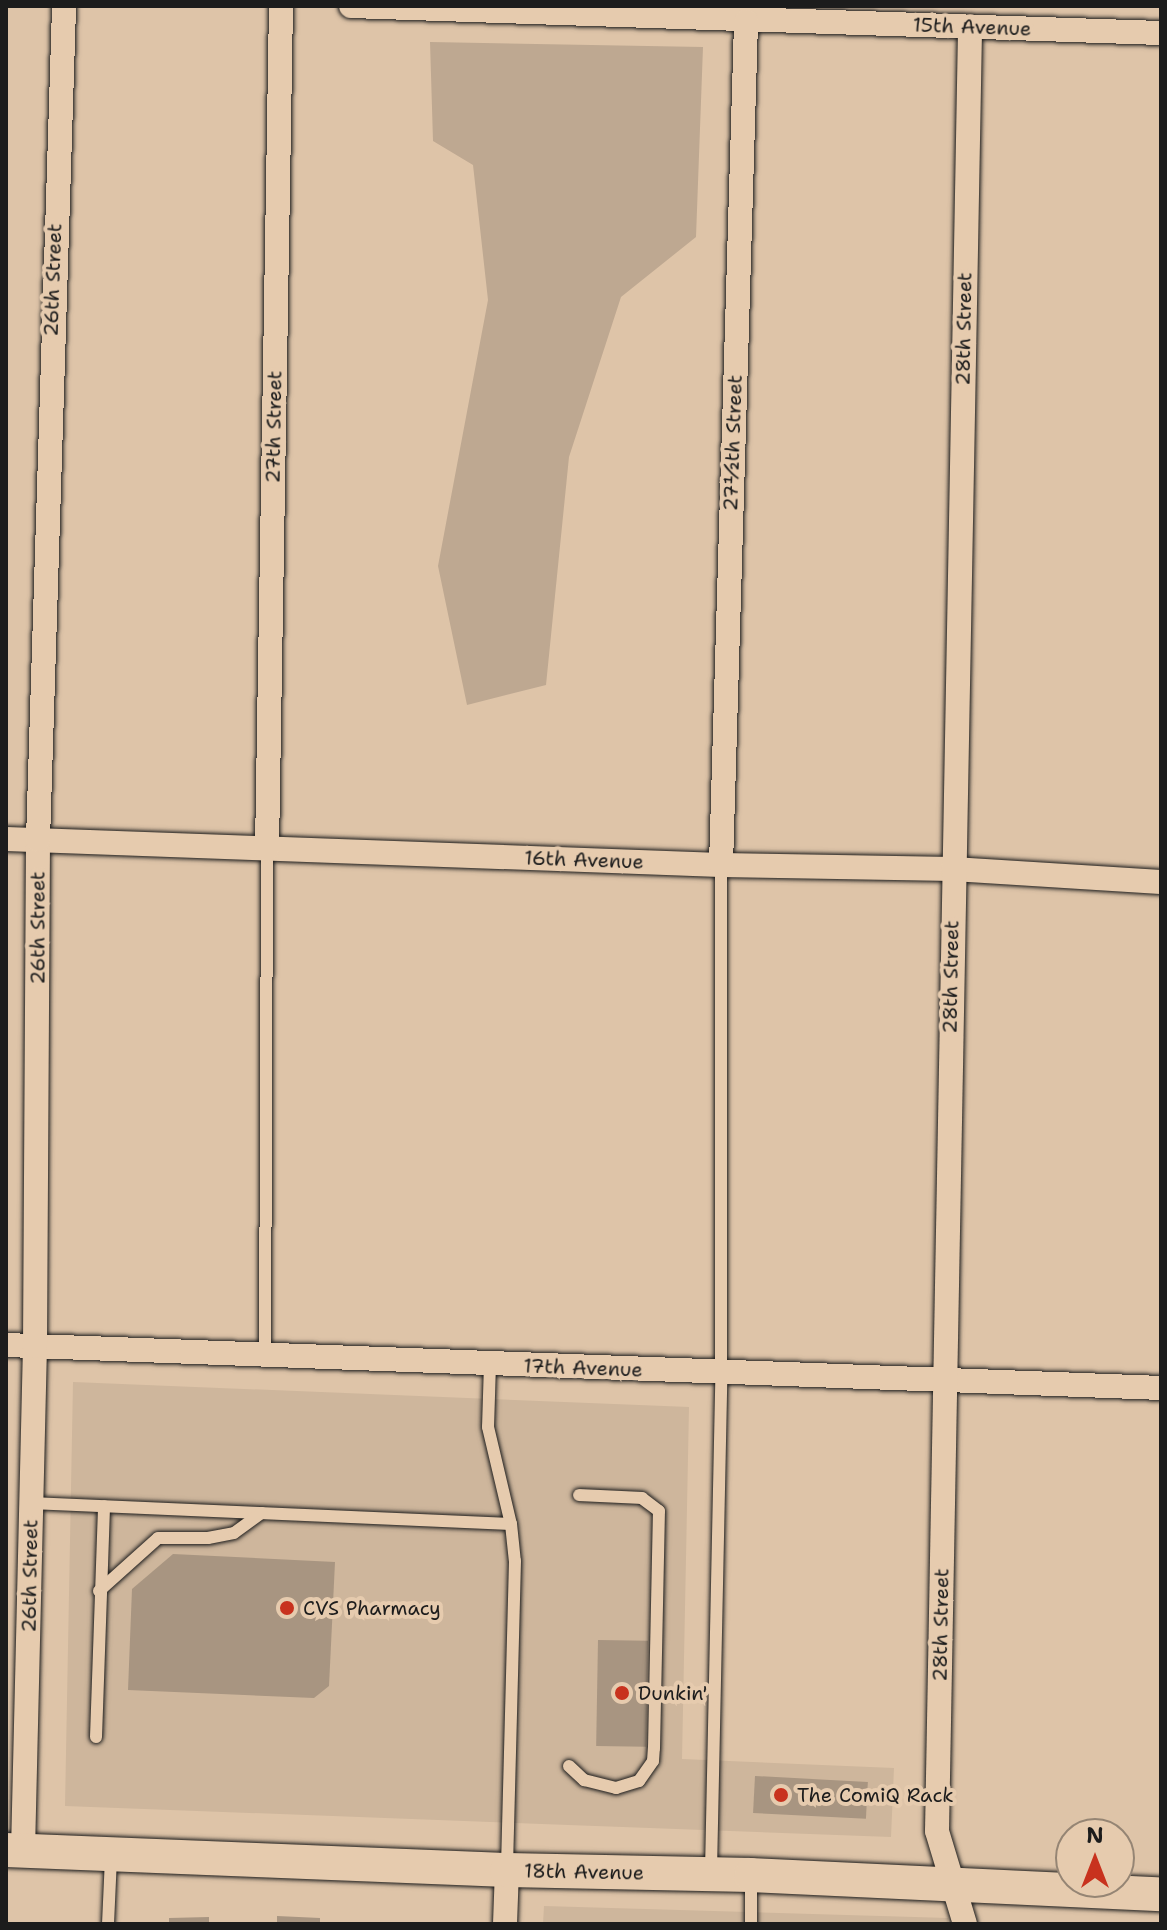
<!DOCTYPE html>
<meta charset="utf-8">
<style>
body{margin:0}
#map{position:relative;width:1167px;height:1930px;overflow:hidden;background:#dec4a8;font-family:"Shantell Sans",sans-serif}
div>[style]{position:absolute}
.built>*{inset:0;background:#ceb69c}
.green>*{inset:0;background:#bea891}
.building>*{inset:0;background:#a89581;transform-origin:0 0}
.roads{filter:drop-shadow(0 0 2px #1c1c1c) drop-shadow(0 0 2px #1c1c1c)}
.lane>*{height:12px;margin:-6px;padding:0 6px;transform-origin:6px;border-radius:6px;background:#e6cbae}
.street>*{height:24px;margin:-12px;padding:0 12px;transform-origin:12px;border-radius:12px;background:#e6cbae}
.secondary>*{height:34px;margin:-17px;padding:0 17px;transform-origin:17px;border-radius:17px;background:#e6cbae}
.dots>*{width:22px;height:22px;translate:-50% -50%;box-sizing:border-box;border:4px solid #e6cbae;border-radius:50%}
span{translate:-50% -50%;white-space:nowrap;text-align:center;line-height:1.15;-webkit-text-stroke:8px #e6cbae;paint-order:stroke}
.street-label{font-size:20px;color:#1c1c1c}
.poi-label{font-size:20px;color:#1c1c1c}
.left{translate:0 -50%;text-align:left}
.frame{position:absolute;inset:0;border:8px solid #1c1c1c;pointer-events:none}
.north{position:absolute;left:1055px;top:1818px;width:80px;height:80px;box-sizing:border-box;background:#e6cbae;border:2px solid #958574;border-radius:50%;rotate:0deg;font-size:22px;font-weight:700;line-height:32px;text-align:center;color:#1c1c1c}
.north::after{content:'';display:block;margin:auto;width:28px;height:36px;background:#c8321e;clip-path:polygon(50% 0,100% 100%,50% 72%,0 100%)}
</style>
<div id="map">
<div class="built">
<i style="clip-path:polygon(73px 1382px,689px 1407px,682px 1759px,894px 1768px,891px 1837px,65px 1806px)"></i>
<i style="clip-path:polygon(544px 1906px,948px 1918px,948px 1924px,543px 1924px)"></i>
</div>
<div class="green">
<i style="clip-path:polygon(430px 42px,703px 47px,696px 237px,621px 297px,569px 457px,546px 685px,467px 705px,438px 566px,488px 300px,473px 165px,433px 141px)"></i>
</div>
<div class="building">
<i style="clip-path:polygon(173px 1554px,335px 1562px,329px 1686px,314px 1698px,128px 1690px,132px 1589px)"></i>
<i style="left:598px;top:1640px;width:50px;height:106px;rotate:1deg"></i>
<i style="left:755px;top:1776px;width:113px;height:37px;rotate:3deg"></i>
<i style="clip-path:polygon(277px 1916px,320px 1918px,320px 1924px,277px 1924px)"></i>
<i style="clip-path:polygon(209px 1917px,209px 1924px,169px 1924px,169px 1918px)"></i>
</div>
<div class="roads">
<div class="lane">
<i style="left:265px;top:1356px;width:507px;rotate:-89.77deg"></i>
<i style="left:490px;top:1364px;width:63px;rotate:91.8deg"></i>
<i style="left:488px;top:1427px;width:100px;rotate:76.7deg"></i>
<i style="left:511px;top:1524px;width:37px;rotate:84deg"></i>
<i style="left:515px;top:1561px;width:305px;rotate:91.5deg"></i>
<i style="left:31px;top:1503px;width:480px;rotate:2.5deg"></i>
<i style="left:99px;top:1591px;width:79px;rotate:-41.9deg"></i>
<i style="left:158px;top:1538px;width:50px"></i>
<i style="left:208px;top:1538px;width:26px;rotate:-11deg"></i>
<i style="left:234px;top:1533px;width:34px;rotate:-36deg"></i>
<i style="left:96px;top:1737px;width:231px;rotate:-88deg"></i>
<i style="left:569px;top:1766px;width:21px;rotate:43deg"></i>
<i style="left:584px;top:1780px;width:33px;rotate:14deg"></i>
<i style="left:616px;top:1788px;width:24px;rotate:-17deg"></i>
<i style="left:639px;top:1781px;width:24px;rotate:-55deg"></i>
<i style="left:653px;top:1761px;width:13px;rotate:-86deg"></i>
<i style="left:654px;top:1748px;width:237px;rotate:-88.8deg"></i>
<i style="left:659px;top:1511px;width:21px;rotate:-143deg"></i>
<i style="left:642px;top:1498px;width:63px;rotate:-177.3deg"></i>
<i style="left:711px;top:1871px;width:498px;rotate:-88.8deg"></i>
<i style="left:721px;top:1373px;width:508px;rotate:-90deg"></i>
<i style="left:751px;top:1878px;width:46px;rotate:90deg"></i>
<i style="left:108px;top:1924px;width:66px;rotate:-87.4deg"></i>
</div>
<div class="street">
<i style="left:351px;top:6px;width:810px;rotate:1.91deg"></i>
<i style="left:6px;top:839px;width:715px;rotate:2.08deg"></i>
<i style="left:721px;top:865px;width:232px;rotate:1deg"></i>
<i style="left:953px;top:869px;width:208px;rotate:3.6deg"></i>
<i style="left:267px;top:849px;width:843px;rotate:-89.05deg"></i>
<i style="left:721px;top:865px;width:844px;rotate:-88.3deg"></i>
<i style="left:6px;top:1345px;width:1156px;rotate:2.13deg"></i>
<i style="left:23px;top:1851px;width:505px;rotate:-88.64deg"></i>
<i style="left:35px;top:1346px;width:506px;rotate:-89.66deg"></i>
<i style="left:38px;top:840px;width:834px;rotate:-88.21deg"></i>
<i style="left:505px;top:1924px;width:54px;rotate:-87.9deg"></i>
<i style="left:965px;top:1924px;width:97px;rotate:-106.8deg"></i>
<i style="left:937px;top:1831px;width:1805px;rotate:-88.95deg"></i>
</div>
<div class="secondary">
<i style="left:6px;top:1850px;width:501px;rotate:2.29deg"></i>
<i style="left:507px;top:1870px;width:244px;rotate:1.2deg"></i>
<i style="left:751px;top:1875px;width:410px;rotate:2.7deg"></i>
</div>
</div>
<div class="dots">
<i style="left:287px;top:1608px;background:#c8321e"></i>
<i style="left:622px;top:1693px;background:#c8321e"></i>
<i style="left:781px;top:1795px;background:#c8321e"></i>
</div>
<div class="street-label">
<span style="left:972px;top:27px;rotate:2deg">15th Avenue</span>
<span style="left:53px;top:280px;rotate:-88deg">26th Street</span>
<span style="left:964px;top:329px;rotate:-89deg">28th Street</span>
<span style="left:274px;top:427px;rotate:-89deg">27th Street</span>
<span style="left:733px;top:443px;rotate:-88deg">27½th Street</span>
<span style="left:584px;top:860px;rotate:2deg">16th Avenue</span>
<span style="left:38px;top:928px;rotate:-90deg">26th Street</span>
<span style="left:951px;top:977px;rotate:-89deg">28th Street</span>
<span style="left:583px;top:1368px;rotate:2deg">17th Avenue</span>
<span style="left:30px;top:1576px;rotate:-89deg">26th Street</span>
<span style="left:941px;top:1625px;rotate:-89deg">28th Street</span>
<span style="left:584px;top:1872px;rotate:1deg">18th Avenue</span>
</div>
<div class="poi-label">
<span class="left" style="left:303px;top:1608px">CVS Pharmacy</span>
<span class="left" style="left:638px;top:1693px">Dunkin'</span>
<span class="left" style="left:797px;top:1795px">The ComiQ Rack</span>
</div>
<div class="frame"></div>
<div class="north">N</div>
</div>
